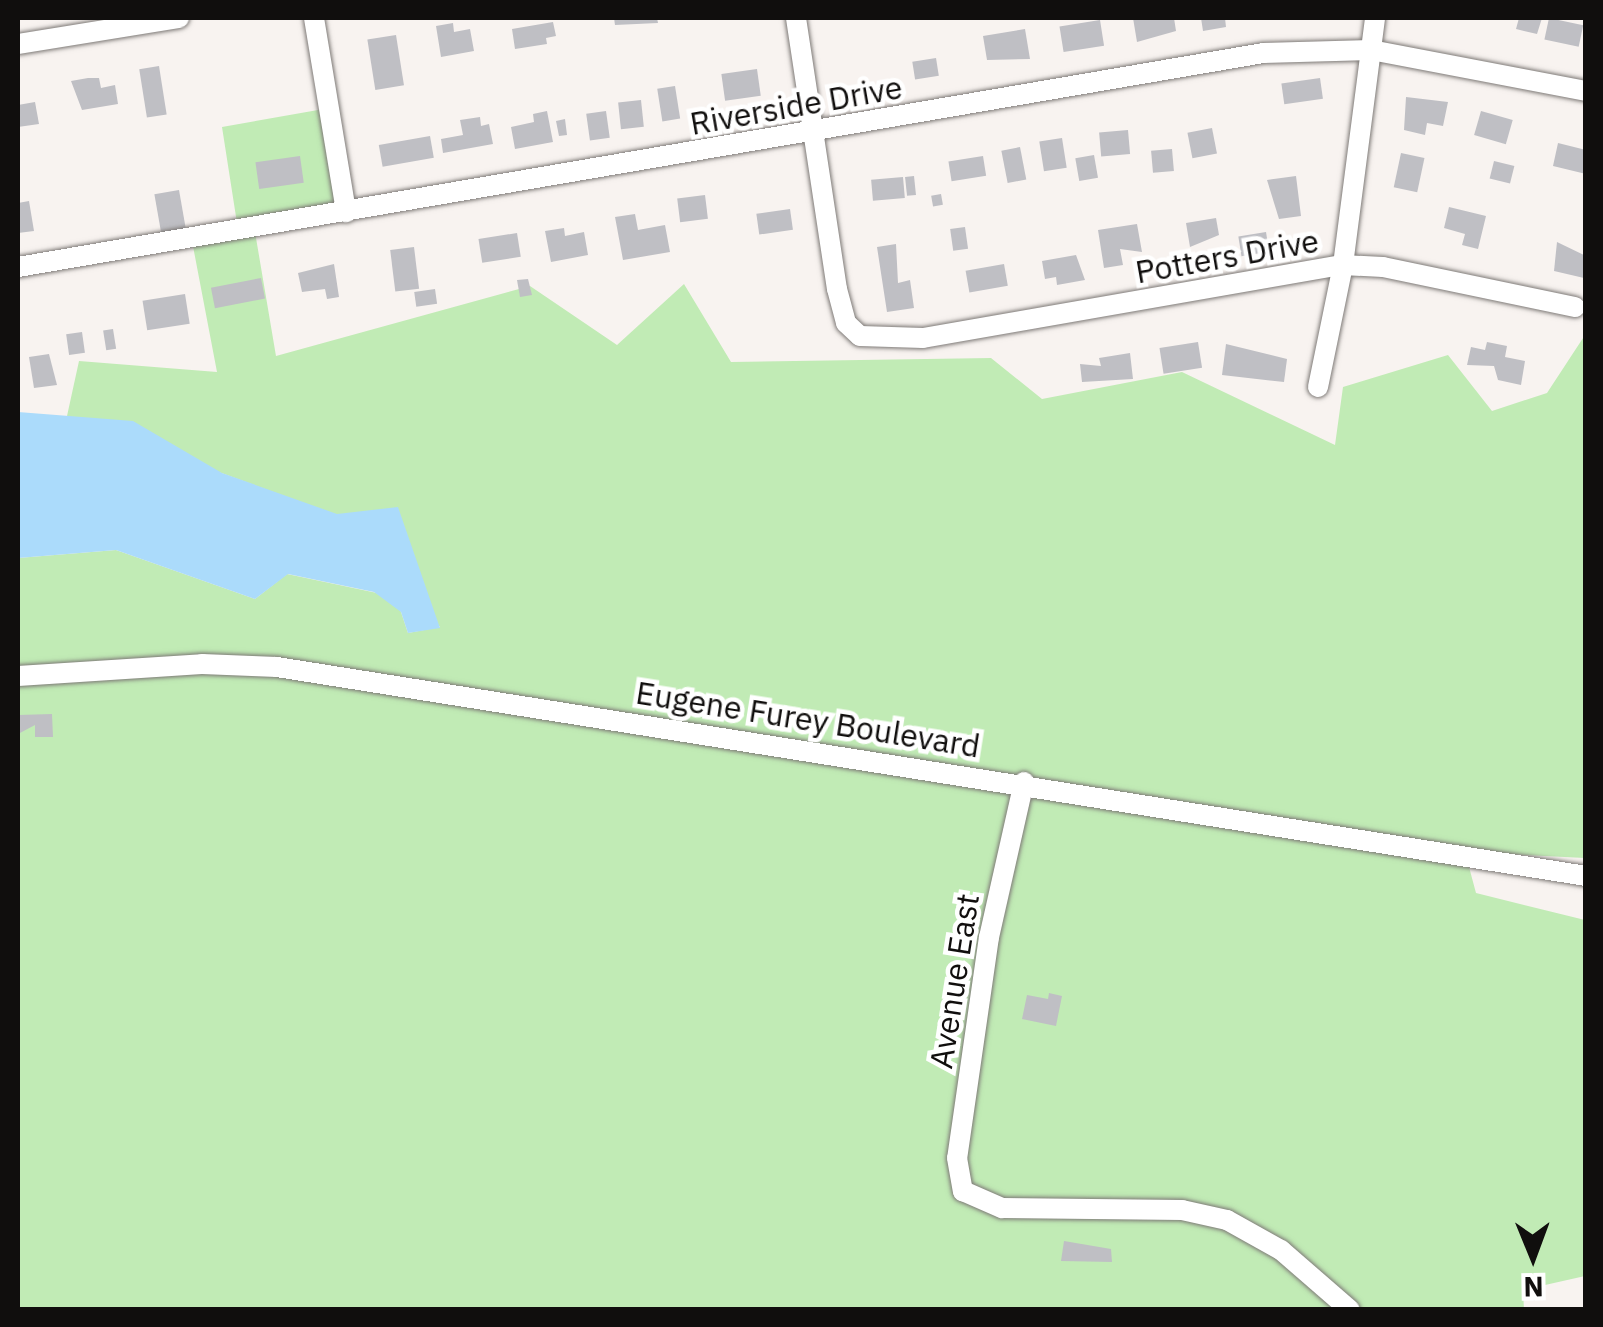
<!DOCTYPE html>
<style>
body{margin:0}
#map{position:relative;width:1603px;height:1327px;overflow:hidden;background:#f8f3f0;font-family:"IBM Plex Sans",sans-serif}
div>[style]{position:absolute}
.green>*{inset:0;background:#c1ebb5}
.water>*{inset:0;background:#abdbfb}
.building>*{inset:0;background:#bfbfc4;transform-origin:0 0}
.roads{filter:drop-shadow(0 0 2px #7e7a77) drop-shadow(0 0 2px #7e7a77)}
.minor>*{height:20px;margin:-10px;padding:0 10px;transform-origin:10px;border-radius:10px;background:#fff}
span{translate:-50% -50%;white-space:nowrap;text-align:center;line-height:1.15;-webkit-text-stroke:9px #fff;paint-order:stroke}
.street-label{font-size:32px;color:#100e0d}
.frame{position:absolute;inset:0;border:20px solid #100e0d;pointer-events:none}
.north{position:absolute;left:1483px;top:1207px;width:100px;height:100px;-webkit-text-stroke:8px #fff;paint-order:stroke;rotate:179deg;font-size:28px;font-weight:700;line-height:40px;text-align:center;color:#100e0d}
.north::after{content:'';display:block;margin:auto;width:35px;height:45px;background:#100e0d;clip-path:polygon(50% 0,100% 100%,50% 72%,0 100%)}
</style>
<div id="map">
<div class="green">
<i style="clip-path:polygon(335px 107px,348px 217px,255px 232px,276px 356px,530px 286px,617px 345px,684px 284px,731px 362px,991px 358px,1042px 399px,1182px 372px,1335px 445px,1343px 387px,1448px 355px,1492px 411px,1547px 393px,1585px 335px,1585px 858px,1465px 852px,1476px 893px,1585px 920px,1585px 1276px,1523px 1290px,1524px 1310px,18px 1310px,18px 558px,116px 550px,255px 599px,287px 574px,396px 597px,408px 633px,440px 627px,335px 515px,67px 416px,79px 361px,217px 372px,192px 241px,239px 236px,222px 127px)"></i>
</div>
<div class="water">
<i style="clip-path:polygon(18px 412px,133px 421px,222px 473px,337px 514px,398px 507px,440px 628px,408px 633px,401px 612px,374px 592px,288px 574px,255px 599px,116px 550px,18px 558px)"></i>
</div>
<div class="building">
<i style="clip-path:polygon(614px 18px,657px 18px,658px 23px,615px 25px)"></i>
<i style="clip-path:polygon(1133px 18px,1174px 18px,1176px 31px,1137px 42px)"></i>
<i style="clip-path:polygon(1201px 18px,1225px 18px,1226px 27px,1203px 31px)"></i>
<i style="clip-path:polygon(1519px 18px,1542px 18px,1537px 34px,1516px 29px)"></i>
<i style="left:1549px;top:18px;width:35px;height:22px;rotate:12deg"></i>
<i style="left:1100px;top:20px;width:26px;height:41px;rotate:81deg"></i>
<i style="clip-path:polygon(553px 22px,556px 36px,546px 38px,547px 44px,515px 49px,512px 29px)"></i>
<i style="clip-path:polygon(453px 23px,454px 32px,470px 29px,474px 51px,441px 57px,436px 26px)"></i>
<i style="clip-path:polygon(1025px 29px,1030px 59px,987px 60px,983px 36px)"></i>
<i style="left:396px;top:35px;width:51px;height:29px;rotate:81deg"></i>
<i style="left:936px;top:58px;width:18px;height:24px;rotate:81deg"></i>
<i style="left:159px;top:66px;width:49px;height:20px;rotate:81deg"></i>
<i style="left:757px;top:69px;width:27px;height:36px;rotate:82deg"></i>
<i style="clip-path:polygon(88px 78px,99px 78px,101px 88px,115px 85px,118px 104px,82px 110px,71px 81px)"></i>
<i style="left:1320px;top:78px;width:21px;height:39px;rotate:82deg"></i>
<i style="left:675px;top:86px;width:33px;height:18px;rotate:81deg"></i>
<i style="clip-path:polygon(1406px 97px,1448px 102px,1443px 126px,1427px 123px,1425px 135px,1404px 130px)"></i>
<i style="left:641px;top:100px;width:27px;height:23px;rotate:84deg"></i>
<i style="clip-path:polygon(35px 102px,39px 124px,18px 127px,18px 105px)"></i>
<i style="clip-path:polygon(547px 111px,553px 142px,515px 149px,511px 127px,534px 122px,533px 114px)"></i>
<i style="left:606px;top:111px;width:27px;height:20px;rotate:82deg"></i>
<i style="left:1481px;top:111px;width:33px;height:25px;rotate:16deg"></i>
<i style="clip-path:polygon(480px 117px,481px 126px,489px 124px,493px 144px,443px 153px,441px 139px,463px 135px,460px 120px)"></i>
<i style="clip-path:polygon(565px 119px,567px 135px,559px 136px,556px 121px)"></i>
<i style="left:1212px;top:128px;width:26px;height:25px;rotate:79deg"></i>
<i style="left:1128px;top:130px;width:24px;height:29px;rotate:85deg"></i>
<i style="left:430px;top:136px;width:22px;height:52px;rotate:80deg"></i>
<i style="left:1062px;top:138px;width:30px;height:23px;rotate:81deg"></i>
<i style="clip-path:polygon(1558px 143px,1586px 150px,1586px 174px,1553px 166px)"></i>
<i style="left:1020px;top:147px;width:33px;height:19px;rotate:79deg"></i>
<i style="left:1172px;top:149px;width:22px;height:21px;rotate:85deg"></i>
<i style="left:1401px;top:153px;width:24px;height:35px;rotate:12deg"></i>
<i style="left:1094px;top:155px;width:23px;height:19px;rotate:80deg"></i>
<i style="left:300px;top:156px;width:27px;height:45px;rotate:82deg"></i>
<i style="left:983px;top:156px;width:20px;height:35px;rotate:81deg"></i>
<i style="left:1494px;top:161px;width:21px;height:18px;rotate:14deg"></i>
<i style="left:914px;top:176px;width:19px;height:9px;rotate:84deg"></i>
<i style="clip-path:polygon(1296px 176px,1301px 216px,1279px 219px,1267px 180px)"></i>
<i style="left:903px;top:177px;width:21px;height:32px;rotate:85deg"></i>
<i style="left:179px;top:190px;width:41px;height:25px;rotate:80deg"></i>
<i style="left:941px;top:194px;width:11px;height:10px;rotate:80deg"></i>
<i style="left:705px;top:195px;width:24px;height:28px;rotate:83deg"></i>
<i style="clip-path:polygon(29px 201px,34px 231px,18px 233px,18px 203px)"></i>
<i style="clip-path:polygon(1449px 207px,1486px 216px,1478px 249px,1462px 245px,1465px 234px,1444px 228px)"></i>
<i style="left:790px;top:209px;width:21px;height:34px;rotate:82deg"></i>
<i style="clip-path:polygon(635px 214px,638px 230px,665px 225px,670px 252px,623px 260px,615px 217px)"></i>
<i style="clip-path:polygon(1216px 218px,1219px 235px,1190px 247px,1186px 223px)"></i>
<i style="clip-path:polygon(1137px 224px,1142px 252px,1120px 249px,1123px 265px,1104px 268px,1098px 230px)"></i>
<i style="left:965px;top:227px;width:22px;height:15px;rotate:82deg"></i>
<i style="clip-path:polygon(564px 228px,565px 236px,584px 232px,588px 255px,551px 262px,545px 231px)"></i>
<i style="left:1266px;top:232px;width:20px;height:28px;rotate:81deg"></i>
<i style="left:517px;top:233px;width:24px;height:39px;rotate:81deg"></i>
<i style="clip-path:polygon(1557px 242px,1586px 256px,1584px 278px,1554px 271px)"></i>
<i style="clip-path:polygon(896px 244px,898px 283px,910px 280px,914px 308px,887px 312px,877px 247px)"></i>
<i style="left:414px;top:247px;width:42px;height:24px;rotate:83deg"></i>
<i style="clip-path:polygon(1076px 255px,1085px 280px,1057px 285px,1056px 277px,1045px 279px,1042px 261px)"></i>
<i style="clip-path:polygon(334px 264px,339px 297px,327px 299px,325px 289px,302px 292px,298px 273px)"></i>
<i style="left:1004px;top:264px;width:22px;height:39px;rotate:80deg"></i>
<i style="left:261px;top:278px;width:21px;height:51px;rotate:79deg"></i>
<i style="clip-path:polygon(528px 279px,532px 295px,520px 297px,517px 280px)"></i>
<i style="left:435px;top:289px;width:15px;height:21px;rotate:82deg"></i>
<i style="left:185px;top:294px;width:30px;height:43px;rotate:81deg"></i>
<i style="left:113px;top:329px;width:20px;height:10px;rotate:81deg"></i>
<i style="left:82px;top:332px;width:21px;height:16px;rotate:82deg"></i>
<i style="left:1198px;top:342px;width:26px;height:39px;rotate:81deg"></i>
<i style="clip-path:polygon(1487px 342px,1507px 346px,1505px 357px,1525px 361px,1521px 385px,1498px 380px,1494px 366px,1467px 365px,1471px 347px,1485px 350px)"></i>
<i style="clip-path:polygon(1226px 344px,1287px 359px,1284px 382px,1222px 375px)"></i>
<i style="clip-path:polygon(1130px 353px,1133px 379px,1082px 382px,1080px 364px,1101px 366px,1099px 358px)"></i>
<i style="clip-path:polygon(49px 354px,57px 385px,34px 388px,29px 357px)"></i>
<i style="clip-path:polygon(52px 714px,53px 737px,35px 737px,35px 725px,18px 734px,18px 715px)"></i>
<i style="clip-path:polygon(1049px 993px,1062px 996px,1056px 1026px,1022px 1019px,1027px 995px,1048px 999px)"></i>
<i style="clip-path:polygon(1064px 1241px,1111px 1249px,1112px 1262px,1061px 1261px)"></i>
</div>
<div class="roads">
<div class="minor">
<i style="left:314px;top:18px;width:197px;rotate:80.6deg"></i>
<i style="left:796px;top:18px;width:274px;rotate:81.4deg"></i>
<i style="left:837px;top:289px;width:35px;rotate:75deg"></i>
<i style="left:846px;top:323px;width:19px;rotate:43deg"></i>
<i style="left:860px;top:336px;width:63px;rotate:1.8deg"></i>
<i style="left:923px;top:338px;width:426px;rotate:-9.9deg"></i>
<i style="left:1343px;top:265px;width:40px;rotate:2.9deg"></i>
<i style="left:1383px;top:267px;width:196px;rotate:11.8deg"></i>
<i style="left:18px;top:44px;width:163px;rotate:-9.2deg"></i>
<i style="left:18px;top:267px;width:1263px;rotate:-9.75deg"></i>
<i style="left:1263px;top:53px;width:108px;rotate:-1.6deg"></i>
<i style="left:1371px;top:50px;width:219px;rotate:10.8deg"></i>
<i style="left:1318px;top:387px;width:125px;rotate:-78.4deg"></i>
<i style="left:1343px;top:265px;width:249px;rotate:-82.6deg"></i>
<i style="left:18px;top:676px;width:184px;rotate:-3.7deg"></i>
<i style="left:202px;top:664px;width:75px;rotate:2.3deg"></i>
<i style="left:277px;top:667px;width:1326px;rotate:9.07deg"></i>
<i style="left:1024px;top:782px;width:159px;rotate:102.7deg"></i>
<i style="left:989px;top:937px;width:223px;rotate:98.2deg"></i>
<i style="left:957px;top:1158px;width:34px;rotate:80deg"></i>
<i style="left:963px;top:1191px;width:43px;rotate:23.6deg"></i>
<i style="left:1002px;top:1208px;width:180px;rotate:0.6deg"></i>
<i style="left:1182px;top:1210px;width:46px;rotate:12.5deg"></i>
<i style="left:1227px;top:1220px;width:62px;rotate:29.1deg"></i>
<i style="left:1281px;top:1250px;width:91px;rotate:41deg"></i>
</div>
</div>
<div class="street-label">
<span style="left:796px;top:105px;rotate:-10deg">Riverside Drive</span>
<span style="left:1227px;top:256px;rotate:-10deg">Potters Drive</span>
<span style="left:808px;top:719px;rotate:9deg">Eugene Furey Boulevard</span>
<span style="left:954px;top:981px;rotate:-81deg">Avenue East</span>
</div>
<div class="frame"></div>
<div class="north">N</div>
</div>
